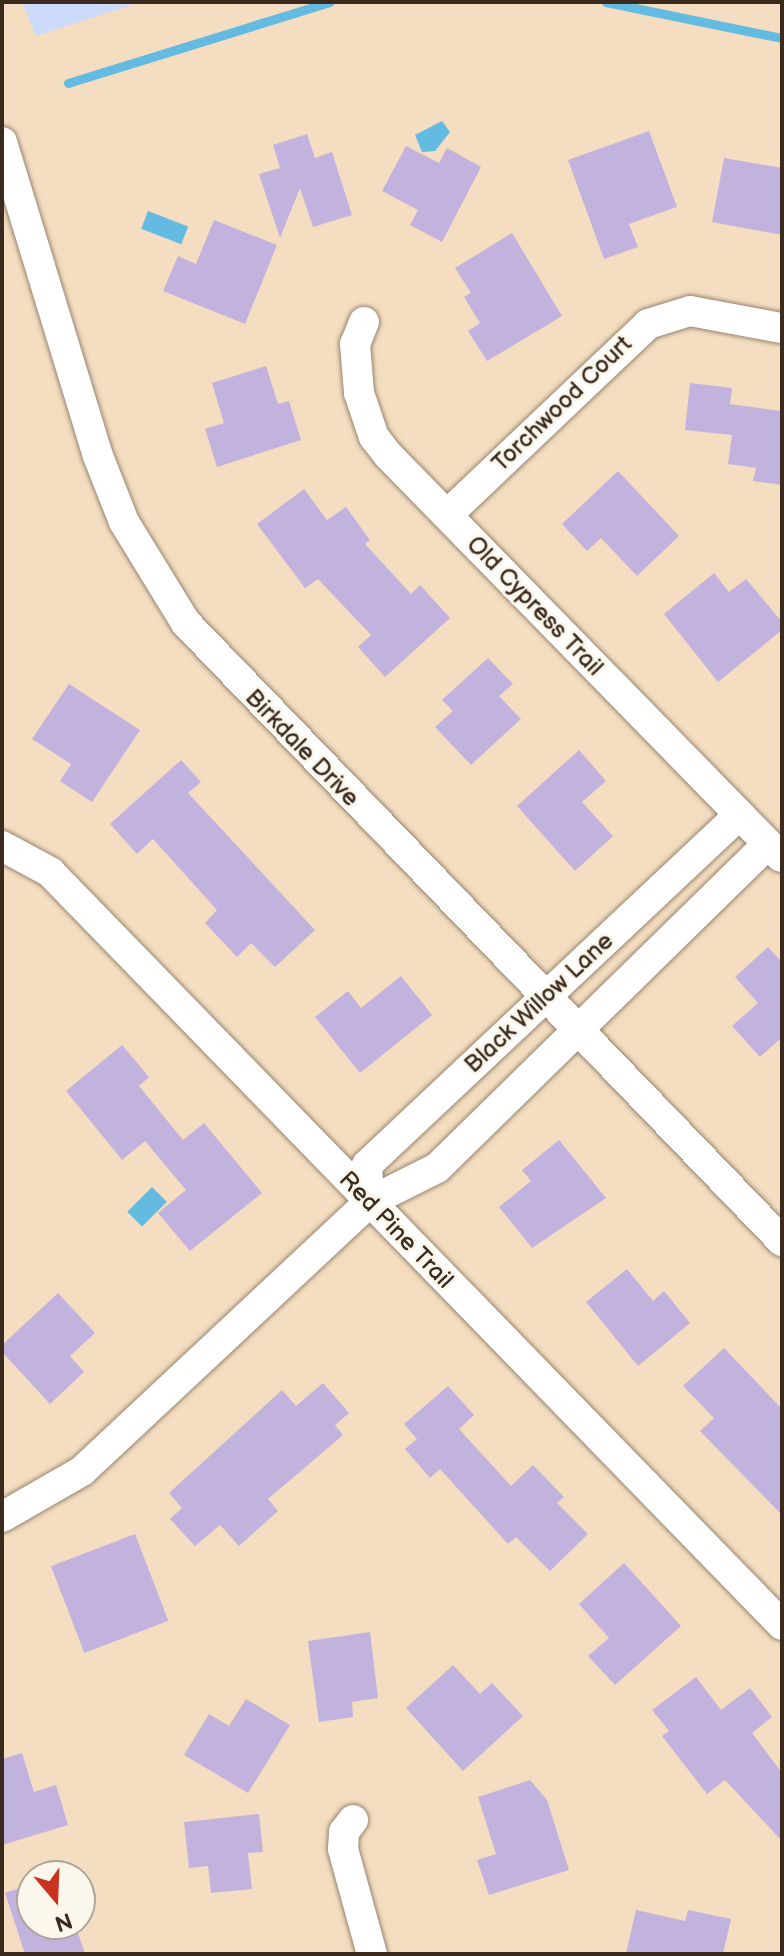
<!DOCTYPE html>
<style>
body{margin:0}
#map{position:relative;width:784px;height:1956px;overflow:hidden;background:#f4ddc0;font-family:"Balsamiq Sans",sans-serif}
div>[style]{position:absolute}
.built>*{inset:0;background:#cddbfa}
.water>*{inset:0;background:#64bbe1;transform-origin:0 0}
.stream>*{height:9px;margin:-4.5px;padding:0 4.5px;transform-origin:4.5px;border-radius:4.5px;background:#64bbe1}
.building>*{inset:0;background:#c2b3de;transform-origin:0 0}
.roads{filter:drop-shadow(0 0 2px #98846f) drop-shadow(0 0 2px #98846f)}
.minor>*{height:30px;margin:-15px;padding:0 15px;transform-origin:15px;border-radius:15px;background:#fff}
span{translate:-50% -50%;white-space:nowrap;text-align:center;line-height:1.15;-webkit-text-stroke:6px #fbf7ec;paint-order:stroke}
.street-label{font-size:24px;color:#3b2a1e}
.frame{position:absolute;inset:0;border:4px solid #3b2a1e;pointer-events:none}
.north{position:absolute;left:16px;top:1860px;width:80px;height:80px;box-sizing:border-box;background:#fbf7ec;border:2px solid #aea59a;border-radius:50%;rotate:161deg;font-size:22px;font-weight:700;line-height:32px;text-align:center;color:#3b2a1e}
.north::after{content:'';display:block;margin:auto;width:28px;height:36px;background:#c8321e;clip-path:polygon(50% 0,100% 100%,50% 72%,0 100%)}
</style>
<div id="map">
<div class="built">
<i style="clip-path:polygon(22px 2px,140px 2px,36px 36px)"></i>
</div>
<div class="water">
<i style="clip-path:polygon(442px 121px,450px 132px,435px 151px,422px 152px,415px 135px)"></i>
<i style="left:148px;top:211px;width:43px;height:19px;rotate:21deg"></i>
<i style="left:152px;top:1187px;width:21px;height:35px;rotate:45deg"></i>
</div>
<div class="stream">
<i style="left:606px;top:2px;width:180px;rotate:11.6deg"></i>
<i style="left:68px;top:83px;width:274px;rotate:-17.2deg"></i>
</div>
<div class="building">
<i style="clip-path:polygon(649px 131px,677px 207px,629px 224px,638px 247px,604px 259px,568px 160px)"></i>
<i style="clip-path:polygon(307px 134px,315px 158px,332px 152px,352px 215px,313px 227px,300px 188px,280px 238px,259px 174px,280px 168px,273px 145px)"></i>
<i style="clip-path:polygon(406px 146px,439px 163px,447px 148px,481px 167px,442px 242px,410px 225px,418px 210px,382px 191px)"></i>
<i style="clip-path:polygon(724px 158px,782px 168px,782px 235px,712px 222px)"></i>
<i style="clip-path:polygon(214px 220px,277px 245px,245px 324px,163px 291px,178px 256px,196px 264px)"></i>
<i style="clip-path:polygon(512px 233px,562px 316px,487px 361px,468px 331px,480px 323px,464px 297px,471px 293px,455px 268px)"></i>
<i style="clip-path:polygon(266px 366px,278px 404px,289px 401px,301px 440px,217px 467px,205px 429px,224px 423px,212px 383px)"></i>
<i style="clip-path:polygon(690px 383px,732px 388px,730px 404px,781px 411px,782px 485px,753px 481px,756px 468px,728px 464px,732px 435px,685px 430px)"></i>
<i style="clip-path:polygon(618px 471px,679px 536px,637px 576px,601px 538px,587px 551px,562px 524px)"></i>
<i style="clip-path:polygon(304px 489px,327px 520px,346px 507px,370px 540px,365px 544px,411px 594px,420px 585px,450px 618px,385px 677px,358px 647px,371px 635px,318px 579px,305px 588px,257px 524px)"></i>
<i style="clip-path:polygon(714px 573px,729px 592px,746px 579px,782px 622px,782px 630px,718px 682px,664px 614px)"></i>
<i style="clip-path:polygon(488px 658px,513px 684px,499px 696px,521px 719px,471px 765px,435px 727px,453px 711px,442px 700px)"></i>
<i style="clip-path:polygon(69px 684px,140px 730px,92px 802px,60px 781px,71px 764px,32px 739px)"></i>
<i style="clip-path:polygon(579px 750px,606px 781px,582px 802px,613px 836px,575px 871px,517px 806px)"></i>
<i style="clip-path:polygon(181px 760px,201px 782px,188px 793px,315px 930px,275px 967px,251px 943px,237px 957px,205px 923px,217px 910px,153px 839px,137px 854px,110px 824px)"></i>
<i style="clip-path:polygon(768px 947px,782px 962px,782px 1037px,760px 1057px,732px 1026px,758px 1003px,735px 977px)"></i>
<i style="clip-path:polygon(401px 976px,432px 1015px,360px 1073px,315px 1017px,348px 991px,361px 1008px)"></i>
<i style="clip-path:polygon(122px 1045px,149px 1077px,139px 1086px,183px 1140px,204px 1123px,262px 1193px,190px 1251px,158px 1213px,186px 1190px,145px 1141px,122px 1160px,66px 1091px)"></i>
<i style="clip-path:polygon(559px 1140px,606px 1198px,532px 1248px,499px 1207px,531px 1181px,522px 1170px)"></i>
<i style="clip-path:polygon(627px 1269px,653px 1301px,664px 1291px,690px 1323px,638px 1366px,586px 1302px)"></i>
<i style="clip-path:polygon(58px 1293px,95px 1333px,70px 1356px,84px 1372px,50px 1404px,2px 1352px,2px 1345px)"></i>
<i style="clip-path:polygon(724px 1348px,782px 1409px,782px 1515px,700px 1431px,714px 1418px,683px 1386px)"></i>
<i style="clip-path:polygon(323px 1383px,349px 1413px,335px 1425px,343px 1435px,268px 1499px,278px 1511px,239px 1546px,220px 1525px,195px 1546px,170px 1519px,182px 1508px,169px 1493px,282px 1390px,296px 1406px)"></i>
<i style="clip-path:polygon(448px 1386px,474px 1415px,459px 1429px,511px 1486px,533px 1465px,564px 1497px,557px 1503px,588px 1534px,550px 1571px,516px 1537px,508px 1544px,440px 1469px,430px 1478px,405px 1449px,417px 1439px,404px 1424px)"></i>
<i style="left:135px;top:1534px;width:93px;height:90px;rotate:69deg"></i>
<i style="clip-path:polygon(624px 1563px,681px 1626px,615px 1685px,588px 1656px,609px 1638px,579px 1604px)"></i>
<i style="clip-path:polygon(370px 1632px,378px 1698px,352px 1702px,353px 1717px,319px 1722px,308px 1641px)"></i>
<i style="clip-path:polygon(453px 1665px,480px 1694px,492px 1683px,523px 1716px,463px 1771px,406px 1708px)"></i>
<i style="clip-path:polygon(696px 1677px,721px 1710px,750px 1688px,772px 1717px,752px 1733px,782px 1773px,782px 1841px,725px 1780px,707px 1794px,662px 1736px,669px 1731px,652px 1710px)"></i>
<i style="clip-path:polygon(246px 1699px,290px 1725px,248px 1793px,184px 1755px,209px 1714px,229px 1726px)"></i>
<i style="clip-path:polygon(22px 1753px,34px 1792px,56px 1785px,68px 1825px,2px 1845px,2px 1759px)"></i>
<i style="clip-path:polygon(530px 1780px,547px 1800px,569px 1870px,489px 1895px,477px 1860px,496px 1854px,478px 1797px)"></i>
<i style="clip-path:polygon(259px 1814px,263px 1852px,248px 1853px,252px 1889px,211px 1893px,208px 1866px,189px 1868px,184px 1822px)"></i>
<i style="clip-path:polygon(32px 1884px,32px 1924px,75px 1924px,85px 1954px,25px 1954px,5px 1893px)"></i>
<i style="clip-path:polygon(636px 1910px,685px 1921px,688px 1910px,731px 1919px,723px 1954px,626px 1954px)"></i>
</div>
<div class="roads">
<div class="minor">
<i style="left:2px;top:142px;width:328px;rotate:73deg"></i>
<i style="left:98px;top:456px;width:71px;rotate:68.5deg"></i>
<i style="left:124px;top:522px;width:119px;rotate:58.5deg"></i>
<i style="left:186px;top:623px;width:859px;rotate:46.04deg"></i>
<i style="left:364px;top:322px;width:24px;rotate:112deg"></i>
<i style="left:355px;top:344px;width:49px;rotate:85.3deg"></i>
<i style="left:359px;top:393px;width:46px;rotate:71.2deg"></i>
<i style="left:374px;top:437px;width:23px;rotate:52deg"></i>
<i style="left:388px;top:455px;width:562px;rotate:45.65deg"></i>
<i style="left:447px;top:515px;width:277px;rotate:-43.5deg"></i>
<i style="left:648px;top:324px;width:44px;rotate:-17.2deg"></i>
<i style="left:690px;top:311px;width:94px;rotate:10.5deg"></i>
<i style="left:2px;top:846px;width:55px;rotate:28.4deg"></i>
<i style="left:50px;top:872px;width:1050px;rotate:45.81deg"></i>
<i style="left:369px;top:1202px;width:37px;rotate:-93deg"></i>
<i style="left:367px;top:1165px;width:511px;rotate:-43.25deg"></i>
<i style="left:2px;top:1517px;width:92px;rotate:-29.9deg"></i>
<i style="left:82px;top:1471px;width:393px;rotate:-43.1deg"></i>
<i style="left:369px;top:1202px;width:76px;rotate:-26.6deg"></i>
<i style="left:437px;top:1168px;width:463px;rotate:-44.4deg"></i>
<i style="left:353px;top:1820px;width:15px;rotate:127deg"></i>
<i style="left:344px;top:1832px;width:17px;rotate:93deg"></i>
<i style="left:343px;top:1849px;width:109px;rotate:74.6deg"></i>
</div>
</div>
<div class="street-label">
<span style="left:562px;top:404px;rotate:-44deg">Torchwood Court</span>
<span style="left:535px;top:606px;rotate:46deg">Old Cypress Trail</span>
<span style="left:302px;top:748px;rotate:46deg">Birkdale Drive</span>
<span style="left:539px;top:1003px;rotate:-43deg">Black Willow Lane</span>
<span style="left:396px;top:1230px;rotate:46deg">Red Pine Trail</span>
</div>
<div class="frame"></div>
<div class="north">N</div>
</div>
